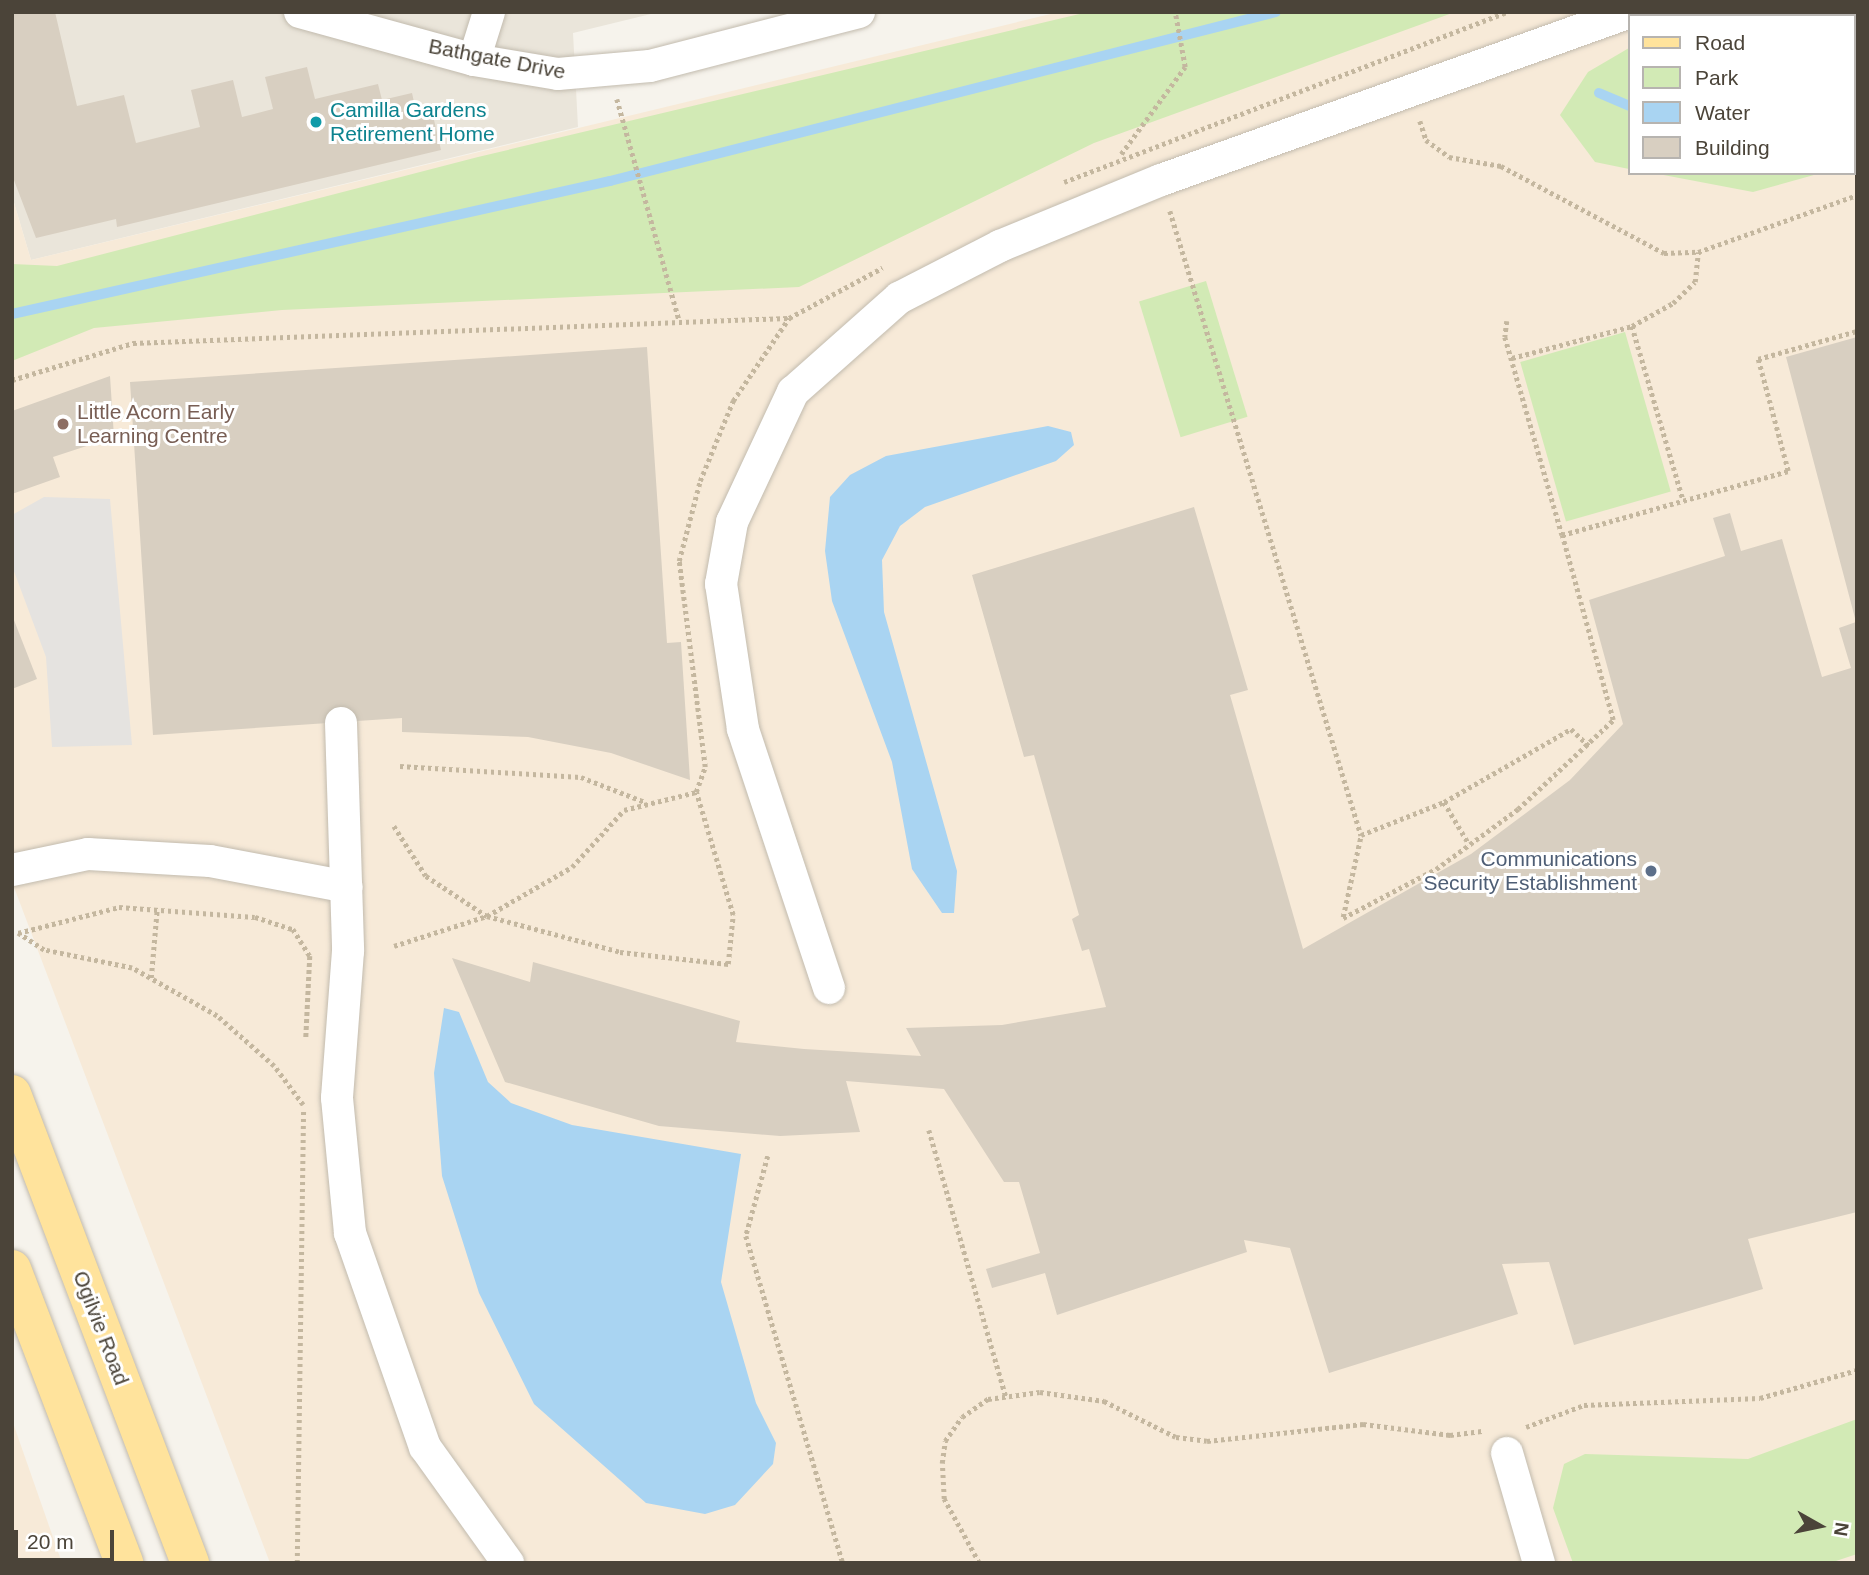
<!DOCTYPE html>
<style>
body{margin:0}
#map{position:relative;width:1869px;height:1575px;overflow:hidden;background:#f6f3ec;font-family:Arial,sans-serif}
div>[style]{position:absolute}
.residential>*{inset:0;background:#eae5da}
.commercial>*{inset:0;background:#f7ead8}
.green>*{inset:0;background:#d2eab5;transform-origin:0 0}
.parking>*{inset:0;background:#e5e3e0}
.water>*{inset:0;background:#a9d4f2}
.stream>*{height:10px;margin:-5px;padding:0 5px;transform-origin:5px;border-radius:5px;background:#a9d4f2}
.building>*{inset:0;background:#d8cfc1}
.path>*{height:4.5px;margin-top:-2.25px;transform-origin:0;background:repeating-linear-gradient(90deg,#c4b79f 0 3.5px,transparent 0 7px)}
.roads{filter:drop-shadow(0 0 2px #c2bbae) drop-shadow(0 0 2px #c2bbae)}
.minor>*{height:32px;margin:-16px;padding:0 16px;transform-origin:16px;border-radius:16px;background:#fff}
.major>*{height:38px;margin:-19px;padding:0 19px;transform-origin:19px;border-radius:19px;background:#ffe39c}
.dots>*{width:19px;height:19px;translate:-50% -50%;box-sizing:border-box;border:4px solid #fff;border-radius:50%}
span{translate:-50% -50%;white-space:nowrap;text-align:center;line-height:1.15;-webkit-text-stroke:6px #fff;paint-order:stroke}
.street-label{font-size:21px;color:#4b4439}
.culture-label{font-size:21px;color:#0d838f}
.left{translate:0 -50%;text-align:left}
.education-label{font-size:21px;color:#785e54}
.service-label{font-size:21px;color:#4e5e75}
.right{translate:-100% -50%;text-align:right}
.frame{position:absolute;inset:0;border:14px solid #4b4439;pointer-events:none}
.legend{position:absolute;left:1628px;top:14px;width:228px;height:161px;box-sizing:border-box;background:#fff;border:2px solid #b7b4b0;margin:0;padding:9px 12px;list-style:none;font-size:21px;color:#4b4439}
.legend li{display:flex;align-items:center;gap:14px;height:35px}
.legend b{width:35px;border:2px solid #b7b4b0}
.north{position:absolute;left:1785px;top:1491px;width:70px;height:70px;-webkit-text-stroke:5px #fff;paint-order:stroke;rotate:99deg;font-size:19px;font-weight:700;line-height:28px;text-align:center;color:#4b4439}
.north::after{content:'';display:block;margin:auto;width:24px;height:32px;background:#4b4439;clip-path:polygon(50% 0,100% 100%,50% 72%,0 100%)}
.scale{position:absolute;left:14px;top:1530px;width:100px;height:32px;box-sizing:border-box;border:4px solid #4b4439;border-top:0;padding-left:9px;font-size:21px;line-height:24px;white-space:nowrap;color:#4b4439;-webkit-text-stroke:5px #fff;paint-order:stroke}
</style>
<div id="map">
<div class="residential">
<i style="clip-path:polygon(12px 12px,659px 12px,573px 33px,578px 127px,31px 260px,12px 196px)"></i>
</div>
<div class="commercial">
<i style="clip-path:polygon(evenodd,1059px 12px,1857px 12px,1857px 1563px,270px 1563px,12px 882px,12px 196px,31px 260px,1059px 12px,1629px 16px,1853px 16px,1853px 173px,1629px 173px,1629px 16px)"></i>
<i style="clip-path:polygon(12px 1420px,62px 1563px,12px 1563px)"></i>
</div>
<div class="green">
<i style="clip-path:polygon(1088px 12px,1455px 12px,1094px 143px,799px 287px,282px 310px,94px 328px,12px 361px,12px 264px,57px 266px,478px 157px)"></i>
<i style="clip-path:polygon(1704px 12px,1857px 12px,1857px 163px,1853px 16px,1691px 16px)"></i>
<i style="clip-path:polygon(1629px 48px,1629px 169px,1595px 162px,1560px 115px,1588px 72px)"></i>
<i style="clip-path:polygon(1653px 173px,1821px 173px,1753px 192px)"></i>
<i style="left:1206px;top:281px;width:142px;height:70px;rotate:73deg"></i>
<i style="left:1625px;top:332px;width:166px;height:109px;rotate:74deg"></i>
<i style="clip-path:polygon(1857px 1419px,1857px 1554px,1830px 1563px,1573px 1563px,1553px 1508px,1564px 1464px,1585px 1454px,1748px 1459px)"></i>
</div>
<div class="parking">
<i style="clip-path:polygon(44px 497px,110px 499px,132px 745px,52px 747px,46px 657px,12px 566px,12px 515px)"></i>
</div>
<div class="water">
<i style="clip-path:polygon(1048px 426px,1071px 432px,1074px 445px,1056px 461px,925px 507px,900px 526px,882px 560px,884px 612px,957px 871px,954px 913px,942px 913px,912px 869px,892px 762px,832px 601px,825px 551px,830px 497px,850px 475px,886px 456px)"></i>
<i style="clip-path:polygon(444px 1008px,459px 1012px,488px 1082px,511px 1103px,572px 1125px,741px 1154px,721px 1282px,756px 1403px,776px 1443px,773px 1464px,735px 1505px,705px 1514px,646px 1503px,534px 1404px,479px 1293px,442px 1176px,434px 1073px)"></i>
</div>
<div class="stream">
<i style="left:1853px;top:87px;width:4px;rotate:-14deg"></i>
<i style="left:1599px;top:93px;width:33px;rotate:23deg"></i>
<i style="left:12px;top:314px;width:613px;rotate:-12.54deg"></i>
<i style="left:610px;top:181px;width:687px;rotate:-14.24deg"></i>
</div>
<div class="building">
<i style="clip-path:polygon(12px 12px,55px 12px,77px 106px,124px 95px,136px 143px,200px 127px,191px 90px,233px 80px,242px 117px,273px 109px,265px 77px,307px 67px,315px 99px,378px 84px,382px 100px,412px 93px,416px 111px,431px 107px,441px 150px,117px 227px,116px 219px,36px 238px,12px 175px)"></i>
<i style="clip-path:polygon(1857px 337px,1857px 1212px,1748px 1239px,1763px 1289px,1574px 1345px,1549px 1262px,1502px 1264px,1518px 1314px,1329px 1373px,1290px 1248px,1244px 1240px,1247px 1252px,1057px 1315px,1045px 1273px,992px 1288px,986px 1269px,1040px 1253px,1019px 1182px,1004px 1182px,944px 1089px,846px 1081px,860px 1132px,780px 1136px,659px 1126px,505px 1082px,452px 958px,530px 982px,533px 962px,740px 1021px,736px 1042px,804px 1049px,921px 1056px,906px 1028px,1002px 1025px,1106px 1007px,1089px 949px,1082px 951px,1072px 919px,1079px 915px,1034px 755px,1024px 757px,972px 575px,1194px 507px,1248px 690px,1230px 695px,1303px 949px,1471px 854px,1570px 780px,1623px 724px,1589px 600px,1725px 556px,1713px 518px,1730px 513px,1741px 551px,1782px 539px,1822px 677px,1851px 668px,1839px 628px,1856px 622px,1786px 357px)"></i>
<i style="clip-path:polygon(647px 347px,667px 643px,681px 642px,690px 780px,611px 753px,528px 737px,402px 732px,402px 718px,153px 735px,130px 382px)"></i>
<i style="clip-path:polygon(110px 376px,114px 437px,53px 457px,60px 477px,12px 494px,12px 411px)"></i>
<i style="clip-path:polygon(12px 615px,37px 679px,12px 689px)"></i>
</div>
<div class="path">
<i style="left:617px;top:99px;width:229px;rotate:74.3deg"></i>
<i style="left:1420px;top:121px;width:20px;rotate:72deg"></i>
<i style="left:1426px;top:140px;width:29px;rotate:36deg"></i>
<i style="left:1449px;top:157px;width:53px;rotate:9.8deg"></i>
<i style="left:1501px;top:166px;width:185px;rotate:28.1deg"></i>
<i style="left:1664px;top:253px;width:34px;rotate:-2deg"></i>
<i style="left:1698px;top:252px;width:169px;rotate:-19.7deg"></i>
<i style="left:1121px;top:154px;width:108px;rotate:-53.7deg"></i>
<i style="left:1185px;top:67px;width:56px;rotate:-100.3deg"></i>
<i style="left:1064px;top:182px;width:474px;rotate:-21deg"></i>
<i style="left:1170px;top:211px;width:653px;rotate:72.98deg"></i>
<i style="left:1507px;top:321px;width:16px;rotate:97deg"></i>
<i style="left:1505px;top:337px;width:206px;rotate:73.9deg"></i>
<i style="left:1632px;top:326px;width:180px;rotate:73.6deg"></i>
<i style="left:1512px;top:358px;width:124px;rotate:-14.9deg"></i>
<i style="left:1632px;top:326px;width:47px;rotate:-29.3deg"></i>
<i style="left:1673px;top:303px;width:30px;rotate:-44deg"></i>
<i style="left:1695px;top:282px;width:30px;rotate:-84deg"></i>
<i style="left:12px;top:380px;width:127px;rotate:-17deg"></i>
<i style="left:133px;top:343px;width:655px;rotate:-2.19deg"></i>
<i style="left:400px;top:766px;width:181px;rotate:3.5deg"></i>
<i style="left:581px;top:777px;width:69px;rotate:21.3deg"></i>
<i style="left:1444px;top:802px;width:49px;rotate:59.2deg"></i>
<i style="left:394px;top:826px;width:59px;rotate:57.4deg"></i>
<i style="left:426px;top:876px;width:73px;rotate:33.3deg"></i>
<i style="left:487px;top:916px;width:138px;rotate:15.1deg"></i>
<i style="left:620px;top:952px;width:109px;rotate:6.3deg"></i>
<i style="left:728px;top:964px;width:49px;rotate:-84.2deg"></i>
<i style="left:733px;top:915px;width:128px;rotate:-106.7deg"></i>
<i style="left:1343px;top:917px;width:84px;rotate:-77.6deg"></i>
<i style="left:1361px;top:835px;width:89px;rotate:-21.7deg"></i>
<i style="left:1444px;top:802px;width:146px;rotate:-29.9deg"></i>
<i style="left:1571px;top:729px;width:25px;rotate:43deg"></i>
<i style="left:1343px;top:918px;width:105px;rotate:-27.8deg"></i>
<i style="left:1436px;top:869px;width:102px;rotate:-36.2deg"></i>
<i style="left:1518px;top:809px;width:130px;rotate:-43.1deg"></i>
<i style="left:1613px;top:720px;width:192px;rotate:-105.4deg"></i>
<i style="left:1562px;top:535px;width:235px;rotate:-15.8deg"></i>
<i style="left:1788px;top:471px;width:116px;rotate:-105deg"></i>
<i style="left:1758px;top:359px;width:103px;rotate:-15.8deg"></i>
<i style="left:394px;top:946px;width:98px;rotate:-17.9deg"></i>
<i style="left:487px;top:916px;width:98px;rotate:-30deg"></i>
<i style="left:572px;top:867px;width:77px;rotate:-47.6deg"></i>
<i style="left:624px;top:810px;width:74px;rotate:-14deg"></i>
<i style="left:696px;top:792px;width:27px;rotate:-70deg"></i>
<i style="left:705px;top:767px;width:208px;rotate:-97.2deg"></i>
<i style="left:679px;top:561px;width:83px;rotate:-75.3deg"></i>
<i style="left:700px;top:481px;width:87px;rotate:-67.6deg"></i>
<i style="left:733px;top:401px;width:100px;rotate:-56deg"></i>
<i style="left:789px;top:318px;width:106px;rotate:-28.3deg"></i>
<i style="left:151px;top:978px;width:68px;rotate:-85deg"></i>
<i style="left:303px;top:1105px;width:49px;rotate:-126.6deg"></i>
<i style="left:274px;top:1066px;width:76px;rotate:-138.7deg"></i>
<i style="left:217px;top:1016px;width:98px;rotate:-150.5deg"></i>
<i style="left:132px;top:968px;width:90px;rotate:-168.4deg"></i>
<i style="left:44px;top:950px;width:31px;rotate:-147deg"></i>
<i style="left:18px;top:933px;width:104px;rotate:-14.4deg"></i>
<i style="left:119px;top:907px;width:136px;rotate:4.2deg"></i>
<i style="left:255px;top:917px;width:40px;rotate:18deg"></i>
<i style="left:293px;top:929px;width:32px;rotate:58deg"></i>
<i style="left:310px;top:956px;width:83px;rotate:92.8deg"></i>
<i style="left:929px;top:1130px;width:277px;rotate:73.9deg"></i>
<i style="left:768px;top:1156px;width:83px;rotate:105.4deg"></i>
<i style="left:746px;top:1236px;width:341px;rotate:73.5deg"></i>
<i style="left:1526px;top:1427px;width:62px;rotate:-20.8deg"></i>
<i style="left:1584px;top:1405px;width:176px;rotate:-2.3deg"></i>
<i style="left:1760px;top:1398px;width:101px;rotate:-16.1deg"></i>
<i style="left:297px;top:1563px;width:453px;rotate:-89.2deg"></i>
<i style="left:979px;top:1563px;width:73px;rotate:-118.7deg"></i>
<i style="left:944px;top:1499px;width:36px;rotate:-93deg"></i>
<i style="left:942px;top:1463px;width:22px;rotate:-82deg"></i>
<i style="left:945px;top:1441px;width:29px;rotate:-55deg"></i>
<i style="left:962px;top:1417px;width:32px;rotate:-35deg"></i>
<i style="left:988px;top:1399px;width:52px;rotate:-7.7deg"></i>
<i style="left:1040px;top:1392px;width:65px;rotate:8deg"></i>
<i style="left:1104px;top:1401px;width:80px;rotate:26.6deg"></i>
<i style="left:1176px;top:1437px;width:31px;rotate:7deg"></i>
<i style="left:1207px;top:1441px;width:157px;rotate:-6.2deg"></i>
<i style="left:1363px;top:1424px;width:88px;rotate:7.2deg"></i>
<i style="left:1450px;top:1435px;width:32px;rotate:-7deg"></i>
</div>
<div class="roads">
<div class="minor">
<i style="left:300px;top:12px;width:180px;rotate:15.4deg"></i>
<i style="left:474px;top:60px;width:85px;rotate:9.5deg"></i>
<i style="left:558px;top:74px;width:92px;rotate:-5deg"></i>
<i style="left:650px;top:66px;width:216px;rotate:-14.5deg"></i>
<i style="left:474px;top:60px;width:50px;rotate:-72.6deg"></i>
<i style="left:341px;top:723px;width:228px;rotate:88.2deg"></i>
<i style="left:348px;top:951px;width:147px;rotate:94.3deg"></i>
<i style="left:337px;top:1098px;width:136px;rotate:84.5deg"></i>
<i style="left:350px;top:1233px;width:227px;rotate:70.7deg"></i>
<i style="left:425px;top:1447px;width:143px;rotate:54.4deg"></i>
<i style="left:12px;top:870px;width:78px;rotate:-11.9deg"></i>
<i style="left:88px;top:854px;width:122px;rotate:3.3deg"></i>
<i style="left:210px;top:861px;width:139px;rotate:10.7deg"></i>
<i style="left:829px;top:988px;width:273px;rotate:-108.4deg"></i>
<i style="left:743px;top:729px;width:147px;rotate:-98.6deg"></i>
<i style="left:721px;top:584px;width:63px;rotate:-79.9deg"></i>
<i style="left:732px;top:522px;width:144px;rotate:-64.9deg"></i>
<i style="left:793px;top:392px;width:142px;rotate:-41.6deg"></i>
<i style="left:899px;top:298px;width:114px;rotate:-27.2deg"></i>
<i style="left:1000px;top:246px;width:174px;rotate:-22.3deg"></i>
<i style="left:1161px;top:180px;width:499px;rotate:-19.7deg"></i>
<i style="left:1507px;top:1453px;width:115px;rotate:73.8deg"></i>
</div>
<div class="major">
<i style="left:12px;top:1094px;width:502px;rotate:69.22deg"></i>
<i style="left:12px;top:1269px;width:315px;rotate:69.1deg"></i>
</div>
</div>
<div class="dots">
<i style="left:316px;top:122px;background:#0f9aa8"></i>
<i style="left:63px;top:424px;background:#8d6e63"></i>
<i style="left:1651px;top:871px;background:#5c6f8a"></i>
</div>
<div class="street-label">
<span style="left:497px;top:59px;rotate:11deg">Bathgate Drive</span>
<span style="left:101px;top:1328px;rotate:69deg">Ogilvie Road</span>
</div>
<div class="culture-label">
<span class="left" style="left:330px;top:122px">Camilla Gardens<br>Retirement Home</span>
</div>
<div class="education-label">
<span class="left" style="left:77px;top:424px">Little Acorn Early<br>Learning Centre</span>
</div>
<div class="service-label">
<span class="right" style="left:1637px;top:871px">Communications<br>Security Establishment</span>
</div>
<div class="frame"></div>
<ul class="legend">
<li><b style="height:9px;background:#ffe39c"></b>Road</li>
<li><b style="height:19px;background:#d2eab5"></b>Park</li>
<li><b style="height:19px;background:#a9d4f2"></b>Water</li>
<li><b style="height:19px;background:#d8cfc1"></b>Building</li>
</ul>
<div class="north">N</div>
<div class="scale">20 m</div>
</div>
